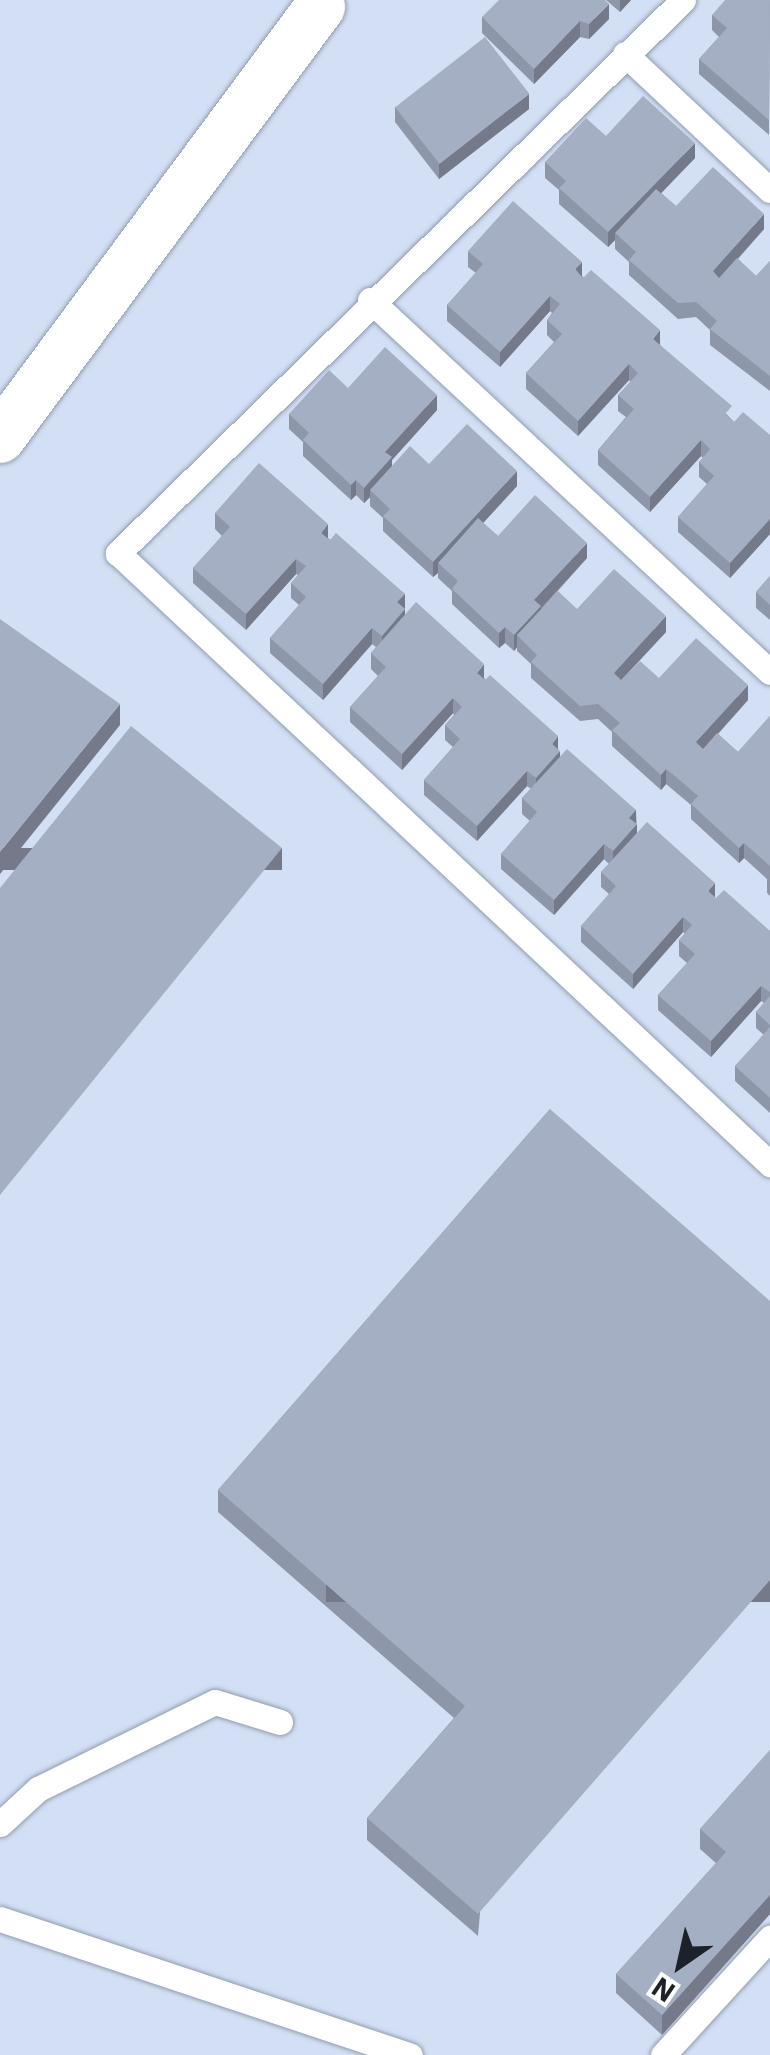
<!DOCTYPE html>
<style>
body{margin:0}
#map{position:relative;width:770px;height:2055px;overflow:hidden;background:#d3dff4;font-family:"IBM Plex Sans",sans-serif}
div>[style]{position:absolute}
.roads{filter:drop-shadow(0 0 2px #919cb0) drop-shadow(0 0 2px #919cb0)}
.service>*{height:25px;margin:-12.5px;padding:0 12.5px;transform-origin:12.5px;border-radius:12.5px;background:#fff}
.minor>*{height:50px;margin:-25px;padding:0 25px;transform-origin:25px;border-radius:25px;background:#fff}
.wall>*{inset:0;background:#8e96a9}
.shaded-wall>*{inset:0;background:#747a89;transform-origin:0 0}
.building>*{inset:0;background:#a5afc4;transform-origin:0 0}
span{translate:-50% -50%;white-space:nowrap;text-align:center;line-height:1.15;-webkit-text-stroke:9px #fff;paint-order:stroke}
.north{position:absolute;left:630px;top:1915px;width:100px;height:100px;-webkit-text-stroke:8px #fff;paint-order:stroke;rotate:214deg;font-size:28px;font-weight:700;line-height:40px;text-align:center;color:#1d2129}
.north::after{content:'';display:block;margin:auto;width:35px;height:45px;background:#1d2129;clip-path:polygon(50% 0,100% 100%,50% 72%,0 100%)}
</style>
<div id="map">
<div class="roads">
<div class="service">
<i style="left:683px;top:0;width:791px;rotate:135.61deg"></i>
<i style="left:118px;top:553px;width:894px;rotate:43.14deg"></i>
<i style="left:625px;top:54px;width:199px;rotate:43.2deg"></i>
<i style="left:370px;top:300px;width:546px;rotate:42.92deg"></i>
<i style="left:0;top:1824px;width:52px;rotate:-42.6deg"></i>
<i style="left:38px;top:1789px;width:197px;rotate:-26.2deg"></i>
<i style="left:215px;top:1702px;width:68px;rotate:17.1deg"></i>
<i style="left:0;top:1919px;width:432px;rotate:18.4deg"></i>
<i style="left:663px;top:2055px;width:159px;rotate:-47.6deg"></i>
</div>
<div class="minor">
<i style="left:0;top:438px;width:537px;rotate:-53.41deg"></i>
</div>
</div>
<div class="wall">
<i style="clip-path:polygon(606px 0,631px 0,620px 12px)"></i>
<i style="clip-path:polygon(770px 0,769px 135px,699px 74px,699px 59px,719px 37px,712px 30px,712px 15px)"></i>
<i style="clip-path:polygon(482px 17px,609px 19px,589px 39px,580px 37px,534px 84px,482px 33px)"></i>
<i style="clip-path:polygon(395px 107px,529px 109px,439px 179px,395px 122px)"></i>
<i style="clip-path:polygon(606px 136px,695px 158px,661px 193px,676px 206px,764px 229px,738px 259px,756px 276px,770px 261px,770px 391px,710px 345px,710px 330px,696px 317px,678px 319px,629px 275px,629px 262px,615px 249px,615px 240px,608px 247px,559px 204px,559px 190px,545px 178px,545px 162px)"></i>
<i style="clip-path:polygon(468px 251px,582px 276px,660px 345px,734px 422px,770px 435px,770px 534px,730px 578px,678px 532px,678px 517px,707px 484px,699px 477px,699px 462px,703px 458px,701px 456px,650px 512px,598px 465px,598px 450px,626px 417px,618px 411px,618px 395px,631px 382px,629px 380px,578px 436px,526px 389px,526px 373px,554px 342px,547px 335px,547px 320px,552px 313px,550px 311px,500px 367px,447px 321px,447px 305px,476px 273px,468px 267px)"></i>
<i style="clip-path:polygon(348px 388px,437px 410px,392px 460px,392px 466px,429px 464px,517px 486px,483px 523px,498px 536px,587px 558px,541px 610px,577px 609px,666px 632px,622px 679px,659px 678px,748px 700px,718px 734px,738px 752px,770px 716px,770px 896px,767px 893px,767px 879px,744px 858px,739px 863px,691px 819px,691px 805px,666px 784px,661px 790px,612px 746px,612px 732px,598px 719px,580px 721px,531px 678px,531px 664px,517px 651px,517px 647px,514px 651px,505px 643px,499px 648px,452px 604px,452px 591px,438px 578px,438px 573px,433px 577px,383px 531px,383px 518px,370px 506px,370px 497px,364px 503px,356px 495px,351px 500px,303px 456px,303px 442px,289px 429px,289px 414px)"></i>
<i style="clip-path:polygon(215px 513px,328px 538px,405px 594px,405px 614px,484px 678px,558px 750px,560px 757px,636px 810px,637px 833px,715px 898px,770px 931px,770px 1113px,735px 1081px,735px 1066px,764px 1035px,756px 1028px,756px 1012px,764px 1003px,761px 1001px,711px 1057px,658px 1010px,658px 995px,687px 963px,679px 956px,679px 940px,685px 934px,683px 932px,633px 989px,581px 942px,581px 926px,609px 894px,601px 887px,601px 872px,609px 864px,604px 859px,554px 915px,501px 869px,501px 854px,530px 821px,522px 814px,522px 798px,531px 789px,527px 786px,477px 841px,424px 795px,424px 780px,453px 747px,445px 740px,445px 725px,454px 715px,453px 713px,402px 770px,350px 722px,350px 707px,378px 676px,371px 669px,371px 653px,376px 647px,372px 644px,323px 700px,270px 653px,270px 638px,299px 605px,291px 598px,291px 583px,298px 575px,296px 574px,246px 630px,193px 583px,193px 568px,222px 536px,215px 529px)"></i>
<i style="clip-path:polygon(770px 576px,770px 620px,756px 608px,756px 592px)"></i>
<i style="clip-path:polygon(550px 1109px,478px 1936px,367px 1840px,367px 1818px,454px 1718px,218px 1512px,218px 1490px)"></i>
<i style="clip-path:polygon(770px 1750px,770px 1914px,662px 2035px,616px 1993px,616px 1974px,716px 1863px,700px 1849px,700px 1829px)"></i>
</div>
<div class="shaded-wall">
<i style="clip-path:polygon(620px 0,631px 0,620px 12px)"></i>
<i style="clip-path:polygon(609px 4px,609px 19px,589px 39px,589px 24px)"></i>
<i style="clip-path:polygon(580px 21px,580px 37px,534px 84px,534px 69px)"></i>
<i style="clip-path:polygon(529px 94px,529px 109px,439px 179px,439px 163px)"></i>
<i style="clip-path:polygon(695px 143px,695px 158px,619px 237px,615px 233px,615px 240px,608px 247px,608px 232px)"></i>
<i style="clip-path:polygon(764px 214px,764px 229px,713px 286px,713px 271px)"></i>
<i style="clip-path:polygon(582px 262px,582px 278px,575px 269px)"></i>
<i style="clip-path:polygon(550px 296px,550px 311px,500px 367px,500px 352px)"></i>
<i style="clip-path:polygon(660px 330px,660px 346px,653px 339px)"></i>
<i style="clip-path:polygon(629px 364px,629px 380px,578px 436px,578px 421px)"></i>
<i style="clip-path:polygon(437px 395px,437px 410px,392px 460px,392px 473px,370px 490px,370px 497px,364px 503px,364px 488px,385px 452px)"></i>
<i style="clip-path:polygon(701px 440px,701px 456px,650px 512px,650px 497px)"></i>
<i style="clip-path:polygon(517px 471px,517px 486px,443px 567px,438px 563px,438px 573px,433px 577px,433px 562px)"></i>
<i style="clip-path:polygon(356px 480px,356px 495px,351px 500px,351px 485px)"></i>
<i style="clip-path:polygon(770px 519px,770px 534px,730px 578px,730px 563px)"></i>
<i style="clip-path:polygon(328px 524px,328px 540px,321px 533px)"></i>
<i style="clip-path:polygon(587px 543px,587px 558px,541px 608px,541px 621px,517px 635px,517px 647px,514px 651px,514px 635px,534px 600px)"></i>
<i style="clip-path:polygon(296px 559px,296px 574px,246px 630px,246px 614px)"></i>
<i style="clip-path:polygon(405px 594px,405px 609px,397px 602px)"></i>
<i style="clip-path:polygon(405px 609px,405px 624px,382px 651px,382px 636px)"></i>
<i style="clip-path:polygon(666px 616px,666px 632px,614px 688px,614px 673px)"></i>
<i style="clip-path:polygon(505px 627px,505px 643px,499px 648px,499px 633px)"></i>
<i style="clip-path:polygon(372px 628px,372px 644px,323px 700px,323px 684px)"></i>
<i style="clip-path:polygon(484px 664px,484px 679px,477px 673px)"></i>
<i style="clip-path:polygon(748px 685px,748px 700px,696px 758px,696px 742px)"></i>
<i style="clip-path:polygon(453px 698px,453px 713px,402px 770px,402px 754px)"></i>
<i style="clip-path:polygon(120px 704px,120px 725px,0 874px,0 852px)"></i>
<i style="clip-path:polygon(558px 736px,558px 751px,552px 744px)"></i>
<i style="clip-path:polygon(560px 751px,560px 766px,536px 793px,536px 778px)"></i>
<i style="clip-path:polygon(666px 769px,666px 784px,661px 790px,661px 775px)"></i>
<i style="clip-path:polygon(527px 771px,527px 786px,477px 841px,477px 826px)"></i>
<i style="clip-path:polygon(636px 810px,636px 825px,629px 818px)"></i>
<i style="clip-path:polygon(637px 824px,637px 840px,613px 867px,613px 851px)"></i>
<i style="clip-path:polygon(744px 843px,744px 858px,739px 863px,739px 848px)"></i>
<i style="clip-path:polygon(604px 844px,604px 859px,554px 915px,554px 900px)"></i>
<i style="left:282px;top:848px;width:22px;height:447px;rotate:90deg"></i>
<i style="clip-path:polygon(715px 883px,715px 899px,708px 891px)"></i>
<i style="clip-path:polygon(683px 917px,683px 932px,633px 989px,633px 974px)"></i>
<i style="clip-path:polygon(761px 986px,761px 1001px,711px 1057px,711px 1041px)"></i>
<i style="left:770px;top:1580px;width:22px;height:444px;rotate:90deg"></i>
<i style="clip-path:polygon(770px 1895px,770px 1914px,662px 2035px,662px 2015px)"></i>
</div>
<div class="building">
<i style="clip-path:polygon(499px 0,605px 0,609px 4px,589px 24px,580px 21px,534px 69px,482px 17px)"></i>
<i style="clip-path:polygon(725px 0,770px 0,769px 120px,699px 59px,727px 28px,712px 15px)"></i>
<i style="left:485px;top:37px;width:72px;height:114px;rotate:52deg"></i>
<i style="clip-path:polygon(643px 96px,695px 143px,608px 232px,559px 188px,566px 181px,545px 162px,586px 118px,606px 136px)"></i>
<i style="clip-path:polygon(713px 167px,764px 214px,713px 271px,719px 278px,737px 258px,756px 276px,770px 261px,770px 376px,710px 329px,717px 321px,696px 302px,678px 303px,629px 260px,636px 252px,615px 233px,656px 189px,676px 206px)"></i>
<i style="clip-path:polygon(513px 201px,582px 262px,575px 269px,583px 278px,591px 270px,660px 330px,653px 339px,732px 406px,725px 414px,734px 422px,743px 412px,770px 435px,770px 519px,730px 563px,678px 517px,714px 476px,699px 462px,710px 449px,701px 440px,650px 497px,598px 450px,634px 409px,618px 395px,638px 373px,629px 364px,578px 421px,526px 373px,562px 334px,547px 320px,560px 304px,550px 296px,500px 352px,447px 305px,483px 264px,468px 251px)"></i>
<i style="clip-path:polygon(385px 347px,437px 395px,385px 452px,392px 457px,364px 488px,356px 480px,351px 485px,303px 440px,309px 433px,289px 414px,329px 370px,348px 388px)"></i>
<i style="clip-path:polygon(467px 424px,517px 471px,433px 562px,383px 516px,390px 509px,370px 490px,410px 446px,429px 464px)"></i>
<i style="clip-path:polygon(259px 463px,328px 524px,321px 533px,330px 540px,336px 533px,405px 594px,397px 602px,405px 609px,382px 636px,372px 628px,323px 684px,270px 638px,306px 597px,291px 583px,306px 566px,296px 559px,246px 614px,193px 568px,230px 527px,215px 513px)"></i>
<i style="clip-path:polygon(535px 495px,587px 543px,534px 600px,541px 606px,514px 635px,505px 627px,499px 633px,452px 589px,458px 581px,438px 563px,478px 518px,498px 536px)"></i>
<i style="clip-path:polygon(614px 569px,666px 616px,614px 673px,621px 680px,640px 661px,659px 678px,696px 638px,748px 685px,696px 742px,703px 749px,717px 733px,738px 752px,770px 716px,770px 866px,744px 843px,739px 848px,691px 804px,698px 796px,676px 777px,666px 769px,661px 775px,612px 730px,620px 723px,598px 704px,580px 706px,531px 662px,537px 655px,517px 635px,558px 591px,577px 609px)"></i>
<i style="clip-path:polygon(770px 576px,770px 605px,756px 592px)"></i>
<i style="clip-path:polygon(416px 602px,484px 664px,477px 673px,485px 680px,490px 675px,558px 736px,552px 744px,560px 751px,536px 778px,527px 771px,477px 826px,424px 780px,460px 739px,445px 725px,462px 707px,453px 698px,402px 754px,350px 707px,386px 667px,371px 653px)"></i>
<i style="clip-path:polygon(0 619px,120px 704px,0 852px)"></i>
<i style="clip-path:polygon(131px 726px,282px 848px,0 1195px,0 888px)"></i>
<i style="clip-path:polygon(567px 749px,636px 810px,629px 818px,637px 824px,613px 851px,604px 844px,554px 900px,501px 854px,537px 812px,522px 798px)"></i>
<i style="clip-path:polygon(647px 822px,715px 883px,708px 891px,716px 898px,724px 890px,770px 931px,770px 992px,761px 986px,711px 1041px,658px 995px,695px 954px,679px 940px,692px 925px,683px 917px,633px 974px,581px 926px,616px 886px,601px 872px)"></i>
<i style="clip-path:polygon(770px 996px,770px 1025px,756px 1012px)"></i>
<i style="clip-path:polygon(770px 1027px,770px 1098px,735px 1066px)"></i>
<i style="clip-path:polygon(550px 1109px,770px 1301px,770px 1580px,478px 1914px,367px 1818px,465px 1706px,218px 1490px)"></i>
<i style="clip-path:polygon(770px 1750px,770px 1895px,662px 2015px,616px 1974px,726px 1852px,700px 1829px)"></i>
</div>
<div class="north">N</div>
</div>
